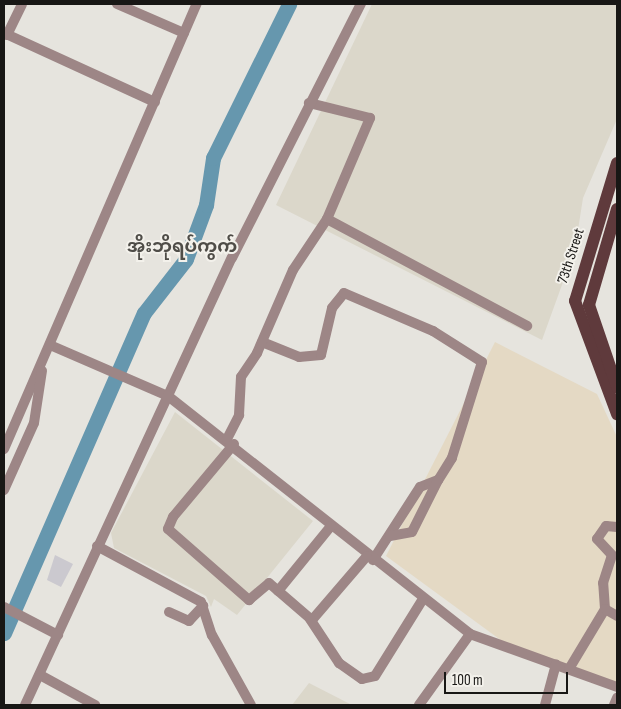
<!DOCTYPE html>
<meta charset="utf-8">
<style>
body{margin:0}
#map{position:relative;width:621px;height:709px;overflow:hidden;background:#e6e4de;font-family:"Sofia Sans Condensed","Noto Sans Myanmar",sans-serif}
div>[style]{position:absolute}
.built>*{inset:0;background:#dbd7ca}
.medical>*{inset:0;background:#e4d9c4}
.river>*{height:15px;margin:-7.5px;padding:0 7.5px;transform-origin:7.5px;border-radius:7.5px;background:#6697ae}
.building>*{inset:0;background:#cbc9cf}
.minor>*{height:10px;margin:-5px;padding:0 5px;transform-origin:5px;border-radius:5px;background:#9d8686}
.major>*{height:12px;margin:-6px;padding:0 6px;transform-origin:6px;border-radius:6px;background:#5f3a3c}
span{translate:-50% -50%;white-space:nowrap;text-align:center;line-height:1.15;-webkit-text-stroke:4px #f3f1eb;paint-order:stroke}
.street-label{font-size:15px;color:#181715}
.quarter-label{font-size:18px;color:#4f4d48;font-weight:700}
.frame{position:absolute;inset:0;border:5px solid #181715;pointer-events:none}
.scale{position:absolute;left:444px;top:672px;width:124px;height:22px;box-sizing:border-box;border:2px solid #181715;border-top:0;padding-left:6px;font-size:15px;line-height:18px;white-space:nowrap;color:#181715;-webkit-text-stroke:4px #f3f1eb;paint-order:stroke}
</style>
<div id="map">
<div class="built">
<i style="clip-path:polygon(372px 4px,617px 4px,617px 119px,583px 198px,575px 249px,542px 340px,276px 205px)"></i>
<i style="clip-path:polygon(175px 412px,313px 521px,237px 615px,214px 599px,211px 607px,206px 596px,114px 548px,111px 533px)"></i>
<i style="clip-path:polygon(309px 683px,350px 704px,351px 705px,292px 705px)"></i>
</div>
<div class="medical">
<i style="clip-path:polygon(495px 342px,597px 394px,617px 437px,617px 692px,502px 641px,386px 556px)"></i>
</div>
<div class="river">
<i style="left:4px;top:633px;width:349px;rotate:-66.4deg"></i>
<i style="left:144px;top:313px;width:68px;rotate:-52.1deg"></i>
<i style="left:186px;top:259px;width:58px;rotate:-69.7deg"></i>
<i style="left:206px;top:205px;width:48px;rotate:-81.5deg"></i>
<i style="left:213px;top:158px;width:172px;rotate:-63.7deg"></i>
</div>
<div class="building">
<i style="clip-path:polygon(55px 555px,73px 564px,61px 587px,47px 580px)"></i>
</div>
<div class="minor">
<i style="left:117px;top:4px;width:73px;rotate:23.4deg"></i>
<i style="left:4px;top:33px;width:166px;rotate:24.6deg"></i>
<i style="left:7px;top:35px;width:34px;rotate:-64deg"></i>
<i style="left:327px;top:219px;width:227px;rotate:28.1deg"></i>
<i style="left:262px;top:342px;width:40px;rotate:22deg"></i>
<i style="left:299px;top:357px;width:22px;rotate:-5deg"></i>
<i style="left:321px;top:355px;width:48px;rotate:-76.8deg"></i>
<i style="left:332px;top:308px;width:19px;rotate:-51deg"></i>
<i style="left:344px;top:293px;width:97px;rotate:23.1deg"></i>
<i style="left:433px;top:331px;width:58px;rotate:32.3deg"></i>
<i style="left:482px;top:362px;width:101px;rotate:107.4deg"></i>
<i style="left:452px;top:458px;width:26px;rotate:122deg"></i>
<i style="left:438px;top:480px;width:19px;rotate:159deg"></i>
<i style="left:420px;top:487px;width:87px;rotate:122.8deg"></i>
<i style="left:50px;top:345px;width:129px;rotate:23.4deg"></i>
<i style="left:168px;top:396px;width:385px;rotate:38.2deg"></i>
<i style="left:470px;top:634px;width:156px;rotate:19.8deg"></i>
<i style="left:227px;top:439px;width:27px;rotate:-63deg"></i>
<i style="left:239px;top:415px;width:38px;rotate:-87deg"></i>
<i style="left:241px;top:377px;width:29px;rotate:-56deg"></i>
<i style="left:257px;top:353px;width:90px;rotate:-66.6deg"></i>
<i style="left:293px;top:270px;width:61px;rotate:-56.3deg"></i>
<i style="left:327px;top:219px;width:110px;rotate:-66.9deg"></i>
<i style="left:370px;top:118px;width:63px;rotate:-166.2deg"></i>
<i style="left:234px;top:444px;width:95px;rotate:129.9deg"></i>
<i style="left:173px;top:517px;width:13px;rotate:113deg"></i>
<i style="left:168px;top:529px;width:108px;rotate:41.2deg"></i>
<i style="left:249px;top:600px;width:26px;rotate:-40deg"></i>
<i style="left:269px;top:583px;width:57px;rotate:40.7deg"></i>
<i style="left:312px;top:620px;width:84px;rotate:-49.3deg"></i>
<i style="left:4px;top:449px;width:485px;rotate:-66.6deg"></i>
<i style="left:4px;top:490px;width:73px;rotate:-65.9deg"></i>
<i style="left:34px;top:423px;width:53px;rotate:-81.3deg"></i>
<i style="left:390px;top:536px;width:22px;rotate:-10deg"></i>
<i style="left:412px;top:532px;width:58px;rotate:-63.4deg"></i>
<i style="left:97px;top:546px;width:118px;rotate:28.3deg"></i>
<i style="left:201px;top:602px;width:35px;rotate:72deg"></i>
<i style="left:212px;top:635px;width:80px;rotate:60.9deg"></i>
<i style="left:278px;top:591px;width:84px;rotate:-50.8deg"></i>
<i style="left:4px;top:607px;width:61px;rotate:27.4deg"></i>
<i style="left:605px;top:609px;width:26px;rotate:-94deg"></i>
<i style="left:603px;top:583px;width:29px;rotate:-72deg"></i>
<i style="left:612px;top:555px;width:22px;rotate:-133deg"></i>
<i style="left:597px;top:539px;width:16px;rotate:-55deg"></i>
<i style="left:606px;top:526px;width:11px;rotate:5deg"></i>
<i style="left:169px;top:612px;width:22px;rotate:24deg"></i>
<i style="left:189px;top:621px;width:21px;rotate:-47deg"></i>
<i style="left:310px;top:619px;width:53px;rotate:56.6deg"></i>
<i style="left:339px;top:663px;width:28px;rotate:35deg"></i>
<i style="left:362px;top:679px;width:13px;rotate:-13deg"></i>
<i style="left:375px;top:676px;width:91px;rotate:-58.1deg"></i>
<i style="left:569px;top:669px;width:70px;rotate:-59deg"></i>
<i style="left:605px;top:609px;width:14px;rotate:30deg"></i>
<i style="left:40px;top:675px;width:63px;rotate:28.6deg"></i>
<i style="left:25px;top:705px;width:493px;rotate:-65.2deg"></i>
<i style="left:232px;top:258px;width:285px;rotate:-63.1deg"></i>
<i style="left:419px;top:705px;width:87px;rotate:-54.3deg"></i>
<i style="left:545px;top:705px;width:42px;rotate:-75deg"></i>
<i style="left:614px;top:705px;width:8px;rotate:-67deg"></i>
</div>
<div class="major">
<i style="left:617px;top:163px;width:144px;rotate:106.9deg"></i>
<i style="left:575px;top:301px;width:121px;rotate:69.6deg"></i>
<i style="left:617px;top:209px;width:100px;rotate:106.3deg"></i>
<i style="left:589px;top:305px;width:87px;rotate:71.1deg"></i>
</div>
<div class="street-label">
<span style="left:571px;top:256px;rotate:-72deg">73th Street</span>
</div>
<div class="quarter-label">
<span style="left:182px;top:247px">အိုးဘိုရပ်ကွက်</span>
</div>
<div class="frame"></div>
<div class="scale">100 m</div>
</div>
